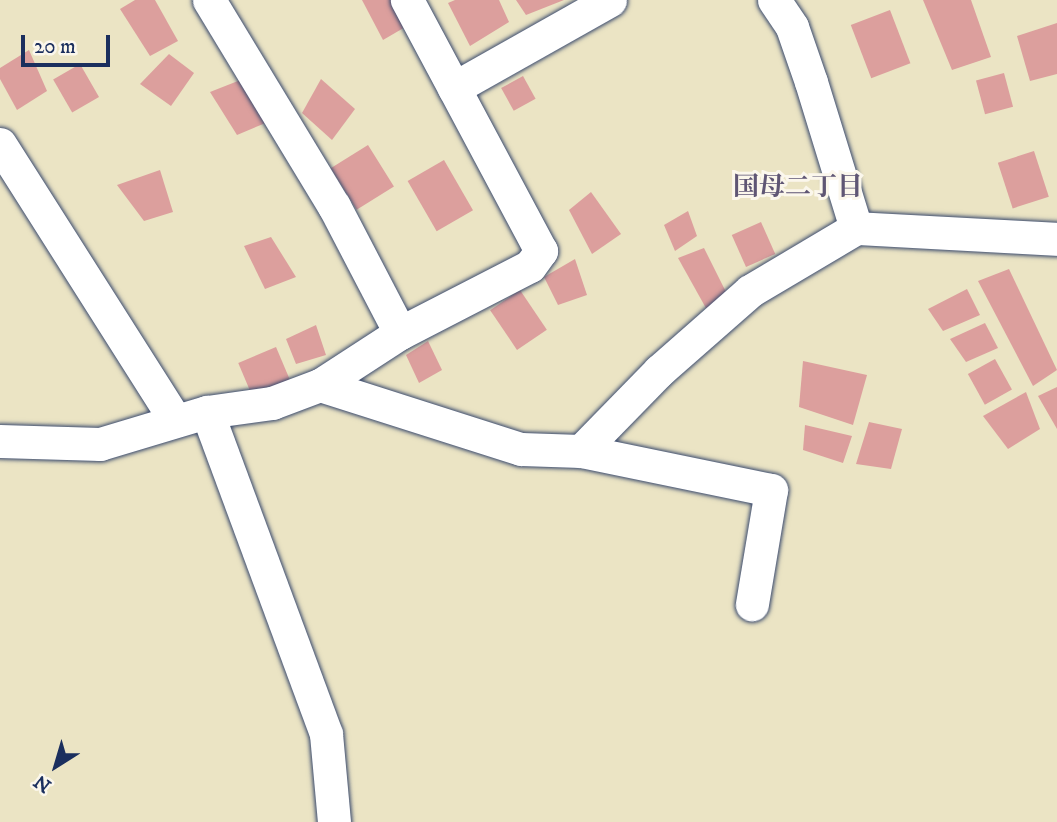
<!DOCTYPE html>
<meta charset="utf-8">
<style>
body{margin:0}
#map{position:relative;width:1057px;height:822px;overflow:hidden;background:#ebe4c4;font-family:"IM FELL DW Pica","Noto Serif JP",serif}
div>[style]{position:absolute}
.building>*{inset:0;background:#dc9f9d;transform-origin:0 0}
.roads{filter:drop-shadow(0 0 2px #3a4a6d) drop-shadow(0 0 2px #3a4a6d)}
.minor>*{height:33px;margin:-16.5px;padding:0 16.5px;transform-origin:16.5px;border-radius:16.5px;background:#fff}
span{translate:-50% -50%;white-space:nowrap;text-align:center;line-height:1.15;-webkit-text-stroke:6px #fbf7ec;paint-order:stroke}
.neighbourhood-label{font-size:26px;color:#5f5674;font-weight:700}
.north{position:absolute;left:21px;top:731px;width:70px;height:70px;-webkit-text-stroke:5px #fbf7ec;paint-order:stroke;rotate:217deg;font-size:19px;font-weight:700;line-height:28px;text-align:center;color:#1b2f5e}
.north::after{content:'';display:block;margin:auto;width:24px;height:32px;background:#1b2f5e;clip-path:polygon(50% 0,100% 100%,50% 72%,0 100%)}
.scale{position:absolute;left:21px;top:35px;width:89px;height:32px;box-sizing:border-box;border:4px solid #1b2f5e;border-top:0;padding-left:9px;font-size:21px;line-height:24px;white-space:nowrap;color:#1b2f5e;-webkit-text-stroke:5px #fbf7ec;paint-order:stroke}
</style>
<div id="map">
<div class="building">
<i style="clip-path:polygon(135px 0,155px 0,178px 41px,150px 56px,120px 9px)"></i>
<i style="clip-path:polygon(362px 0,396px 0,407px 26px,383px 40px)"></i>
<i style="clip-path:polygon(455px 0,499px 0,509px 22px,470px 46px,448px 3px)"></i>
<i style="clip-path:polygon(516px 0,564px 0,526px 15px)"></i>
<i style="clip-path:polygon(923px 0,971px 0,991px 57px,952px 70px)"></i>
<i style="left:890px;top:10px;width:57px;height:42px;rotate:69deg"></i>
<i style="clip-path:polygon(1057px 23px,1057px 74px,1030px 81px,1017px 36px)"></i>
<i style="clip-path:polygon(29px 50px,47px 91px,17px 110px,0 79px,0 68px)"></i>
<i style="clip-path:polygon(169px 54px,194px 73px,171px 106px,140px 84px)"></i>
<i style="left:80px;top:64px;width:38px;height:31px;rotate:60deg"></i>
<i style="left:1004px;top:73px;width:35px;height:29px;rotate:75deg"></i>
<i style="left:523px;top:76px;width:26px;height:25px;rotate:61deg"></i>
<i style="clip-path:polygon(243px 79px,268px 122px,237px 135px,210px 92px)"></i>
<i style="clip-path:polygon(321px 79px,355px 109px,332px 140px,302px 113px)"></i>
<i style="left:368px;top:145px;width:49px;height:44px;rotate:58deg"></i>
<i style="left:1034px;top:151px;width:48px;height:38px;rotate:72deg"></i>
<i style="left:444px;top:160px;width:58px;height:42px;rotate:60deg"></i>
<i style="clip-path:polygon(160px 170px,173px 212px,144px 221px,117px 185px)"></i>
<i style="clip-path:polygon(591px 192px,621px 234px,592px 254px,569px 210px)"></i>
<i style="clip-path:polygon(688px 211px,697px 236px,675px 251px,664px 225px)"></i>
<i style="left:761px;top:222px;width:35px;height:32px;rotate:66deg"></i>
<i style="clip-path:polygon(271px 237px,296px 277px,265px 289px,244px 246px)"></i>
<i style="clip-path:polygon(704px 248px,728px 296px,707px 310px,678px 258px)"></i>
<i style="clip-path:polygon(575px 259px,587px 295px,558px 305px,544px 277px)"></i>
<i style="clip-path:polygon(1009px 269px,1057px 370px,1033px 386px,978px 281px)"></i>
<i style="clip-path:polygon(967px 289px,980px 315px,943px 331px,928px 309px)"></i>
<i style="left:520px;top:290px;width:48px;height:36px;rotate:56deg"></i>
<i style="clip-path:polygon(985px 323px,998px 348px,966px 362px,950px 339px)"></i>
<i style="clip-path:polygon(316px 325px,326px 355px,296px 364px,286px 339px)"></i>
<i style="clip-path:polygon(428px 341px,442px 370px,419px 383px,406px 355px)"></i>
<i style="left:276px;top:347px;width:36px;height:41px;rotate:67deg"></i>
<i style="left:995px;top:359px;width:35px;height:31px;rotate:61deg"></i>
<i style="clip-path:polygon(803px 361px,867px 375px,853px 425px,799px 407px)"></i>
<i style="clip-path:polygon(1057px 387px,1057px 429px,1038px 396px)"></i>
<i style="clip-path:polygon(1026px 392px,1040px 429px,1008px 449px,983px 416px)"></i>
<i style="clip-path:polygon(869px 422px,902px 429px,891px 469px,856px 464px)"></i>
<i style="clip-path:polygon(805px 425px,852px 436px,843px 463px,803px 450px)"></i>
</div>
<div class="roads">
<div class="minor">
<i style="left:209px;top:0;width:241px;rotate:58.8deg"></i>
<i style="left:334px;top:206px;width:143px;rotate:62.5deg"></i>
<i style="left:774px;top:0;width:32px;rotate:56deg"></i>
<i style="left:792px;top:27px;width:58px;rotate:70.9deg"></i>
<i style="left:811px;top:82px;width:153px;rotate:72.9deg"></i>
<i style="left:454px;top:88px;width:179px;rotate:-29.4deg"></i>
<i style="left:0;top:144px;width:327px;rotate:57.6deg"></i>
<i style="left:320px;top:385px;width:211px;rotate:17.7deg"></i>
<i style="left:521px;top:449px;width:60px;rotate:1.9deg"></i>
<i style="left:581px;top:451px;width:194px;rotate:11.6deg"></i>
<i style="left:771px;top:490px;width:116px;rotate:99.5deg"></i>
<i style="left:207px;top:412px;width:343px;rotate:69.7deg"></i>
<i style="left:326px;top:734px;width:88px;rotate:84.8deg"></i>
<i style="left:0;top:441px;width:100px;rotate:1.7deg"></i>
<i style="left:100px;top:444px;width:112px;rotate:-16.7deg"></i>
<i style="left:207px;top:412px;width:66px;rotate:-7.9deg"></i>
<i style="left:272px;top:403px;width:51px;rotate:-20.6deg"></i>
<i style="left:320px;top:385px;width:95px;rotate:-33deg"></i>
<i style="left:400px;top:333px;width:146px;rotate:-27.3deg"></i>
<i style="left:530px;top:266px;width:19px;rotate:-54deg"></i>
<i style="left:541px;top:251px;width:285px;rotate:-118.1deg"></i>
<i style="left:581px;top:451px;width:112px;rotate:-45.7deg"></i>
<i style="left:659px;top:371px;width:121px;rotate:-41.3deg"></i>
<i style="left:750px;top:291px;width:123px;rotate:-30.7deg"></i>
<i style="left:856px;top:228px;width:201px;rotate:3.1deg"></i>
</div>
</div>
<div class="neighbourhood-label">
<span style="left:798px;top:188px">国母二丁目</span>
</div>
<div class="north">N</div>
<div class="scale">20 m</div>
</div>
